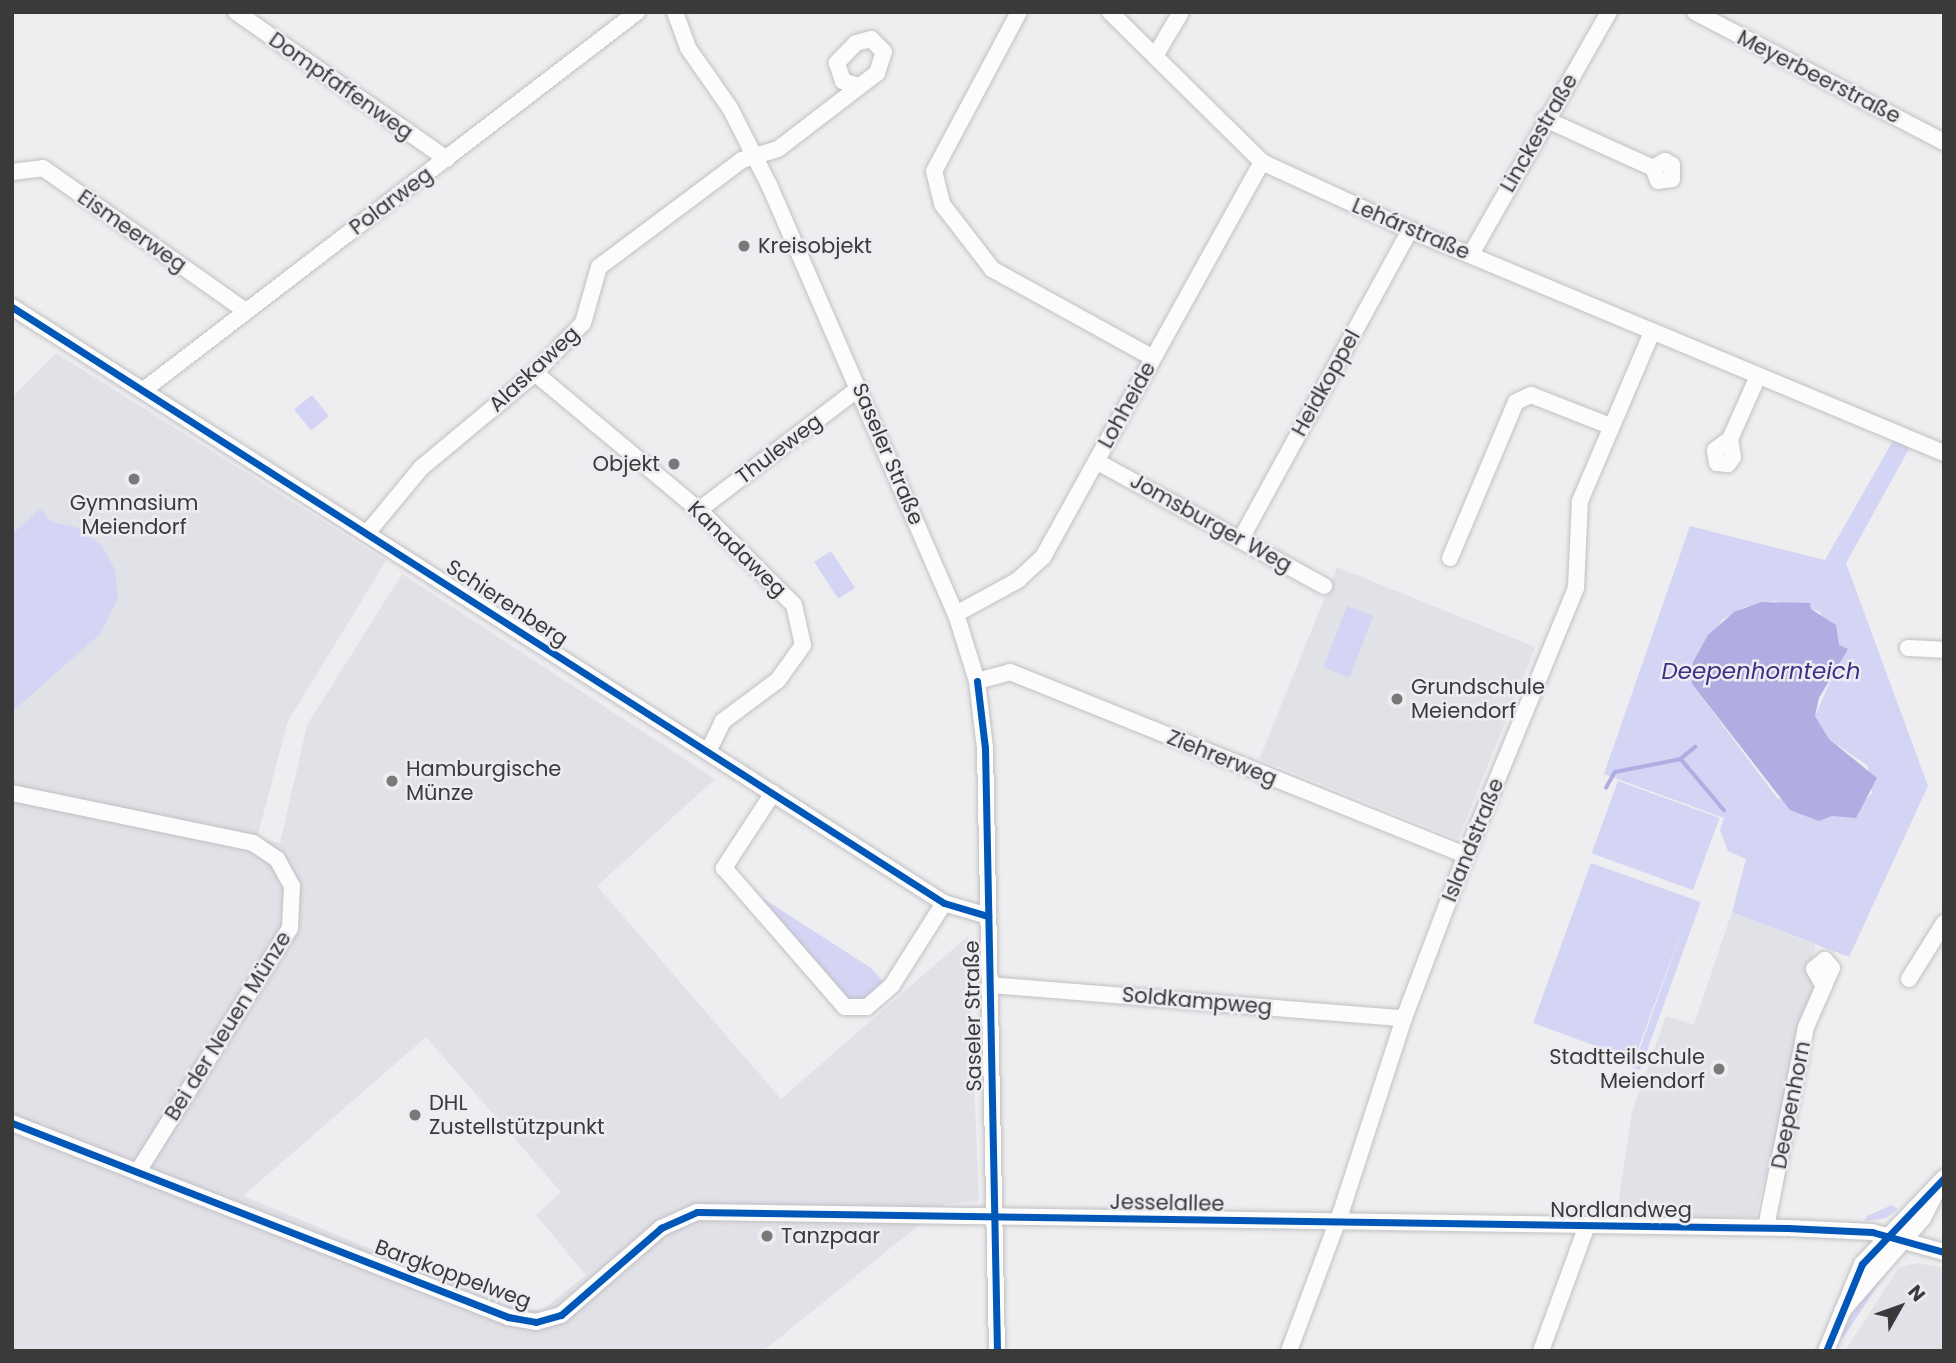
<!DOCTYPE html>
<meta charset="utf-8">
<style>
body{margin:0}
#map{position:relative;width:1956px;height:1363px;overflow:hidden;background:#eeeef0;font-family:Poppins,sans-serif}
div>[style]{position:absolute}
.built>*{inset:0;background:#e1e1e8;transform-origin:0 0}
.green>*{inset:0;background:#d4d4f5;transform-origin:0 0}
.water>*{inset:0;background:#afade2}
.stream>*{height:3.5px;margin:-1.75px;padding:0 1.75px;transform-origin:1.75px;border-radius:1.75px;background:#afade2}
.roads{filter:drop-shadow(0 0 2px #c1c1c3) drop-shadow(0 0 2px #c1c1c3)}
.minor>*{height:16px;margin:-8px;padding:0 8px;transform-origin:8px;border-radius:8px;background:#fcfcfd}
.cycleway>*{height:7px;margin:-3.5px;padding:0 3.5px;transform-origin:3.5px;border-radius:3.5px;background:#0057b8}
.dots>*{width:19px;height:19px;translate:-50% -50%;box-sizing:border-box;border:4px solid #ededf1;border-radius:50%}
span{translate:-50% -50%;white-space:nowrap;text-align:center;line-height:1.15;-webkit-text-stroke:5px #ededf1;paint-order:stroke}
.street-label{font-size:21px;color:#3a3a3b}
.poi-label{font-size:21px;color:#3a3a3b}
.left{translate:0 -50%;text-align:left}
.right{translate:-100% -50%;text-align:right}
.water-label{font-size:23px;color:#3d3087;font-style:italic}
.frame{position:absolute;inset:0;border:14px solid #3a3a3b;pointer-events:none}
.north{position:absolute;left:1865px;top:1272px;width:70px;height:70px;-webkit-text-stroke:5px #ededf1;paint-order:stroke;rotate:50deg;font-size:19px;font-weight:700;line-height:28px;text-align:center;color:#3a3a3b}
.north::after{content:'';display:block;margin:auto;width:24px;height:32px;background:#3a3a3b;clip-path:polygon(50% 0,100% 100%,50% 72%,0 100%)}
</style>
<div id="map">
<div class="built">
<i style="clip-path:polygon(evenodd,56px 353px,386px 561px,288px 721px,257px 838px,280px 843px,307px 725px,402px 574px,715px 779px,597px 886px,781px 1099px,968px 936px,979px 1201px,945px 1204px,763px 1351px,12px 1351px,12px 397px,56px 353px,426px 1037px,561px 1192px,536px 1215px,586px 1275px,541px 1311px,505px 1304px,243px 1196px,426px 1037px)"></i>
<i style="left:1337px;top:567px;width:214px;height:207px;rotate:22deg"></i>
<i style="clip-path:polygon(1732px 912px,1816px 945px,1810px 966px,1813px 994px,1755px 1217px,1616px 1219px,1632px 1112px,1666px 1016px,1694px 1025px)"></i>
<i style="clip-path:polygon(1917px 1263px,1944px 1268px,1944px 1351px,1845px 1351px,1899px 1267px)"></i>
</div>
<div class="green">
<i style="left:312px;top:395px;width:27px;height:23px;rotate:51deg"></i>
<i style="clip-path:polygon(evenodd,1898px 432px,1914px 440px,1846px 563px,1928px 786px,1849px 957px,1732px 912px,1746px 859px,1728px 851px,1720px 830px,1724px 818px,1604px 774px,1690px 526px,1825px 560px,1898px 432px,1773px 601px,1819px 611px,1839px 645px,1842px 654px,1815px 716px,1829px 739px,1868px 766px,1872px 793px,1850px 815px,1832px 816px,1777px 798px,1692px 684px,1693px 662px,1722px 620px,1745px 607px,1773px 601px)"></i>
<i style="clip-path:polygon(40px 509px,52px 522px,79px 528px,102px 545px,115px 570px,118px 598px,100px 634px,12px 712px,12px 534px)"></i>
<i style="left:831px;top:551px;width:44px;height:20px;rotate:57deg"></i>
<i style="left:1347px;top:606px;width:28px;height:66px;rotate:21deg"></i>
<i style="left:1618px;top:781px;width:108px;height:77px;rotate:20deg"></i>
<i style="clip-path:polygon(1591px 863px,1701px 902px,1640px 1070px,1633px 1068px,1687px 916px,1634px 1060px,1533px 1023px)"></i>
<i style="clip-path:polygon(764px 899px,871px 968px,887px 986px,865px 1004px,851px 1005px,757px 902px)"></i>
<i style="clip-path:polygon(1892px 1205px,1898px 1209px,1886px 1218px,1865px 1221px,1867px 1216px)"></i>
<i style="clip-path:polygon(1881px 1274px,1884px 1276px,1843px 1338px,1840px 1335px,1854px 1311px)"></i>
</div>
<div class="water">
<i style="clip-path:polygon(1761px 602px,1810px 603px,1811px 609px,1836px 625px,1839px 645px,1848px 649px,1819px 698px,1815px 716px,1829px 739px,1877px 778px,1856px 818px,1832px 816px,1819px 821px,1790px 810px,1692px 684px,1693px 662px,1708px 635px,1734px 612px)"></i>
</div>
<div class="stream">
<i style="left:1696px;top:747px;width:19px;rotate:141deg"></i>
<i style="left:1681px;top:759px;width:67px;rotate:49.9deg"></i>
<i style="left:1606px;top:788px;width:18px;rotate:-61deg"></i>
<i style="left:1615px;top:772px;width:67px;rotate:-11.1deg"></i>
</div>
<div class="roads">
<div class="minor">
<i style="left:236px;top:12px;width:257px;rotate:34.9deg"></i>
<i style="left:675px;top:12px;width:38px;rotate:70deg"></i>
<i style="left:688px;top:48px;width:73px;rotate:55deg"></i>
<i style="left:730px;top:108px;width:89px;rotate:63.1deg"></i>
<i style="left:770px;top:187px;width:466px;rotate:66.5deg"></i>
<i style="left:956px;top:614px;width:70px;rotate:72.6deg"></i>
<i style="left:977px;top:681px;width:67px;rotate:83.2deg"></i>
<i style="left:985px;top:748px;width:603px;rotate:88.86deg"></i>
<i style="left:1019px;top:12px;width:180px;rotate:118.1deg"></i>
<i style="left:934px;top:171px;width:34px;rotate:76deg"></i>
<i style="left:942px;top:204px;width:82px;rotate:52.4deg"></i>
<i style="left:992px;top:269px;width:184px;rotate:28.9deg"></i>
<i style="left:1110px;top:12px;width:214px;rotate:44.6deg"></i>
<i style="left:1262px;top:162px;width:163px;rotate:24.7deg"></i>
<i style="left:1410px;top:230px;width:579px;rotate:22.67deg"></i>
<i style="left:1695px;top:12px;width:281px;rotate:27.6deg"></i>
<i style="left:1155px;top:56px;width:51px;rotate:-59.4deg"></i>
<i style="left:1545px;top:119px;width:119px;rotate:24.4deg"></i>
<i style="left:1653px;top:168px;width:14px;rotate:-30deg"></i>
<i style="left:1665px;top:161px;width:8px;rotate:30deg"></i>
<i style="left:1672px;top:165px;width:14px;rotate:90deg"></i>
<i style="left:1672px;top:179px;width:14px;rotate:172deg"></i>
<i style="left:1658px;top:181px;width:14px;rotate:-111deg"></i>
<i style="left:12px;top:172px;width:31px;rotate:-7deg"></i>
<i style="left:43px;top:168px;width:248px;rotate:35.2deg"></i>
<i style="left:1471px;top:254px;width:279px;rotate:-60.3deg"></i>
<i style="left:12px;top:307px;width:1106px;rotate:32.6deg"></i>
<i style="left:944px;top:903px;width:46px;rotate:16.5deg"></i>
<i style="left:535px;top:373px;width:214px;rotate:39.9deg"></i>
<i style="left:699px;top:510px;width:134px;rotate:45deg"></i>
<i style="left:794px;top:605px;width:41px;rotate:77.3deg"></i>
<i style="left:803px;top:645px;width:43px;rotate:125.5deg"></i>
<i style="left:778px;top:680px;width:69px;rotate:143.3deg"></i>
<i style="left:723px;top:721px;width:34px;rotate:116deg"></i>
<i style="left:145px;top:389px;width:620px;rotate:-37.46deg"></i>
<i style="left:1730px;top:439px;width:18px;rotate:81deg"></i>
<i style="left:1733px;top:457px;width:9px;rotate:126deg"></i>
<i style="left:1728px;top:464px;width:11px;rotate:-175deg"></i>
<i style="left:1717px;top:463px;width:13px;rotate:-99deg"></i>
<i style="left:1715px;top:450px;width:19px;rotate:-36deg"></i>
<i style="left:1730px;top:439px;width:69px;rotate:-66deg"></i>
<i style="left:1096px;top:461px;width:260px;rotate:28.7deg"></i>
<i style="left:699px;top:510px;width:201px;rotate:-37.3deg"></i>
<i style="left:368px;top:532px;width:83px;rotate:-50.4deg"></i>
<i style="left:421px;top:468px;width:148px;rotate:-39.8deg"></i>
<i style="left:535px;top:373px;width:69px;rotate:-46.2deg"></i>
<i style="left:583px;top:323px;width:58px;rotate:-74.1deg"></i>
<i style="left:599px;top:267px;width:179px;rotate:-36.8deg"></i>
<i style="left:742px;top:160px;width:38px;rotate:-17deg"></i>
<i style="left:778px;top:149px;width:125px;rotate:-37.5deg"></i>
<i style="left:877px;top:73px;width:22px;rotate:-72deg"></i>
<i style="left:884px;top:52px;width:18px;rotate:-135deg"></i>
<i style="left:871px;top:39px;width:16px;rotate:165deg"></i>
<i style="left:856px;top:43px;width:28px;rotate:134deg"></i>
<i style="left:837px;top:63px;width:19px;rotate:72deg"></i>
<i style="left:843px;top:81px;width:16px;rotate:18deg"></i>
<i style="left:1242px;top:537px;width:350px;rotate:-61.3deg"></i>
<i style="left:1450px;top:558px;width:169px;rotate:-67.1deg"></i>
<i style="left:1516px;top:402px;width:17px;rotate:-25deg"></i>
<i style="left:1531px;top:395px;width:85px;rotate:21.4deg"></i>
<i style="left:956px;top:614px;width:71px;rotate:-28.7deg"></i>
<i style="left:1018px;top:580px;width:34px;rotate:-43deg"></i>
<i style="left:1043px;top:557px;width:452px;rotate:-61deg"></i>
<i style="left:1908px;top:648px;width:36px;rotate:3deg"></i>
<i style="left:977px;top:681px;width:34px;rotate:-15deg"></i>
<i style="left:1010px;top:672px;width:491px;rotate:21.9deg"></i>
<i style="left:12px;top:793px;width:246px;rotate:11.7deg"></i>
<i style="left:253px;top:843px;width:29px;rotate:34deg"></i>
<i style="left:277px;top:859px;width:31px;rotate:61deg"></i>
<i style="left:292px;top:886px;width:42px;rotate:92.7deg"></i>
<i style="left:290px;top:928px;width:287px;rotate:122deg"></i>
<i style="left:773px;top:793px;width:90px;rotate:123.2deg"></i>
<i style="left:724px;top:868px;width:184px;rotate:49deg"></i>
<i style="left:845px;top:1007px;width:22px"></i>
<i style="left:867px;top:1007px;width:33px;rotate:-41deg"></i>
<i style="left:892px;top:985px;width:97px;rotate:-57.6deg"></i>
<i style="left:1909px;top:979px;width:66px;rotate:-58deg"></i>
<i style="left:990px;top:985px;width:415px;rotate:4.6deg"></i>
<i style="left:12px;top:1123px;width:533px;rotate:21.36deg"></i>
<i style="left:508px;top:1317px;width:28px;rotate:10deg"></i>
<i style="left:536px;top:1322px;width:26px;rotate:-16deg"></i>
<i style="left:561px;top:1315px;width:133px;rotate:-41deg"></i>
<i style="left:661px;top:1228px;width:39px;rotate:-24deg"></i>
<i style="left:697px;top:1212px;width:1091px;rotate:0.84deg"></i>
<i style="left:1788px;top:1228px;width:84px;rotate:2.7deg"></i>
<i style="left:1872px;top:1232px;width:75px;rotate:15.5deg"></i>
<i style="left:1766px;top:1227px;width:204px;rotate:-78.7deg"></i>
<i style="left:1806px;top:1027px;width:45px;rotate:-66.3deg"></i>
<i style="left:1824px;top:986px;width:15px;rotate:-67deg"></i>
<i style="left:1830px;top:972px;width:4px;rotate:-63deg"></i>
<i style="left:1832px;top:968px;width:11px;rotate:-131deg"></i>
<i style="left:1825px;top:960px;width:14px;rotate:141deg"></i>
<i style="left:1814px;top:969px;width:20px;rotate:60deg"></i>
<i style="left:1843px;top:1310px;width:122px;rotate:-49deg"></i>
<i style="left:1923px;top:1218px;width:34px;rotate:-63deg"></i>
<i style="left:1289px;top:1351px;width:148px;rotate:-69.5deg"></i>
<i style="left:1341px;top:1212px;width:204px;rotate:-72deg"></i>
<i style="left:1404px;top:1018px;width:174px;rotate:-69.2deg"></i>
<i style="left:1466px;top:855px;width:289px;rotate:-67.6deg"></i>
<i style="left:1576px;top:588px;width:87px;rotate:-87.4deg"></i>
<i style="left:1580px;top:501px;width:184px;rotate:-66.9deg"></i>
<i style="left:1541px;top:1351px;width:131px;rotate:-69.9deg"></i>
<i style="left:1826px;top:1351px;width:94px;rotate:-67.5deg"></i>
<i style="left:1862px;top:1264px;width:119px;rotate:-46.4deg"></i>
</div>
</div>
<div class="cycleway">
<i style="left:12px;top:307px;width:1106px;rotate:32.6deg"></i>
<i style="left:944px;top:903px;width:46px;rotate:16.5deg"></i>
<i style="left:977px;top:681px;width:67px;rotate:83.2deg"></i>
<i style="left:985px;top:748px;width:603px;rotate:88.86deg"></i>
<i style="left:12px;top:1123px;width:533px;rotate:21.36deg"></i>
<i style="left:508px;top:1317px;width:28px;rotate:10deg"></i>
<i style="left:536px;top:1322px;width:26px;rotate:-16deg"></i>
<i style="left:561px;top:1315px;width:133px;rotate:-41deg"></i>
<i style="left:661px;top:1228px;width:39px;rotate:-24deg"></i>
<i style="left:697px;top:1212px;width:1091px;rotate:0.84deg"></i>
<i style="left:1788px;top:1228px;width:84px;rotate:2.7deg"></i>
<i style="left:1872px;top:1232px;width:75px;rotate:15.5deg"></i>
<i style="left:1826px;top:1351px;width:94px;rotate:-67.5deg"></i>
<i style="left:1862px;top:1264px;width:119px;rotate:-46.4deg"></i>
</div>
<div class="dots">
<i style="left:744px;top:246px;background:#79797a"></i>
<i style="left:674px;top:464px;background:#79797a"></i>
<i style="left:134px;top:479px;background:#79797a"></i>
<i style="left:1397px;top:699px;background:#79797a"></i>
<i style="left:392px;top:781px;background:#79797a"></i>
<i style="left:1719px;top:1069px;background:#79797a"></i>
<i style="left:415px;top:1115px;background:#79797a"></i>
<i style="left:767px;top:1236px;background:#79797a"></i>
</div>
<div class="street-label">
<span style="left:1819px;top:77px;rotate:27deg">Meyerbeerstraße</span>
<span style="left:341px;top:86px;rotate:35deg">Dompfaffenweg</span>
<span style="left:1539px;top:133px;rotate:-60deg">Linckestraße</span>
<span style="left:391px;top:201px;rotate:-37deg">Polarweg</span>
<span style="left:1411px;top:229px;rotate:23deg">Lehárstraße</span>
<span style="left:132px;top:231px;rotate:35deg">Eismeerweg</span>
<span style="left:534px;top:369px;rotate:-43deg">Alaskaweg</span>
<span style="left:1326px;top:383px;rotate:-61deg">Heidkoppel</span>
<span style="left:1127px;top:405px;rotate:-61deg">Lohheide</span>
<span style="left:779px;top:449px;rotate:-37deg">Thuleweg</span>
<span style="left:888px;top:454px;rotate:67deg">Saseler Straße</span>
<span style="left:1211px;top:523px;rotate:29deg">Jomsburger Weg</span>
<span style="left:737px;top:549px;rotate:44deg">Kanadaweg</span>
<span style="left:507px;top:603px;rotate:33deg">Schierenberg</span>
<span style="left:1222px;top:758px;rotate:22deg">Ziehrerweg</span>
<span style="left:1473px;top:840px;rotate:-68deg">Islandstraße</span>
<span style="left:1197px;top:1001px;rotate:5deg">Soldkampweg</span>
<span style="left:973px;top:1016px;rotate:-91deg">Saseler Straße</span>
<span style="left:228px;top:1026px;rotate:-58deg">Bei der Neuen Münze</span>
<span style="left:1791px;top:1105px;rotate:-79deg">Deepenhorn</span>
<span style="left:1167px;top:1203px;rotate:1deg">Jesselallee</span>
<span style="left:1621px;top:1210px">Nordlandweg</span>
<span style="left:453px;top:1274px;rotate:20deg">Bargkoppelweg</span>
</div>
<div class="poi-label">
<span class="left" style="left:758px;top:246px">Kreisobjekt</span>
<span class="right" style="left:660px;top:464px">Objekt</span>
<span style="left:134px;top:515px">Gymnasium<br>Meiendorf</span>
<span class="left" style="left:1411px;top:699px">Grundschule<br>Meiendorf</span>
<span class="left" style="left:406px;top:781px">Hamburgische<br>Münze</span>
<span class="right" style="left:1705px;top:1069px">Stadtteilschule<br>Meiendorf</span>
<span class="left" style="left:429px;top:1115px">DHL<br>Zustellstützpunkt</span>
<span class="left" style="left:781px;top:1236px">Tanzpaar</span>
</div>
<div class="water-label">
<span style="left:1761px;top:671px">Deepenhornteich</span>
</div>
<div class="frame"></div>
<div class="north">N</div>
</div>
